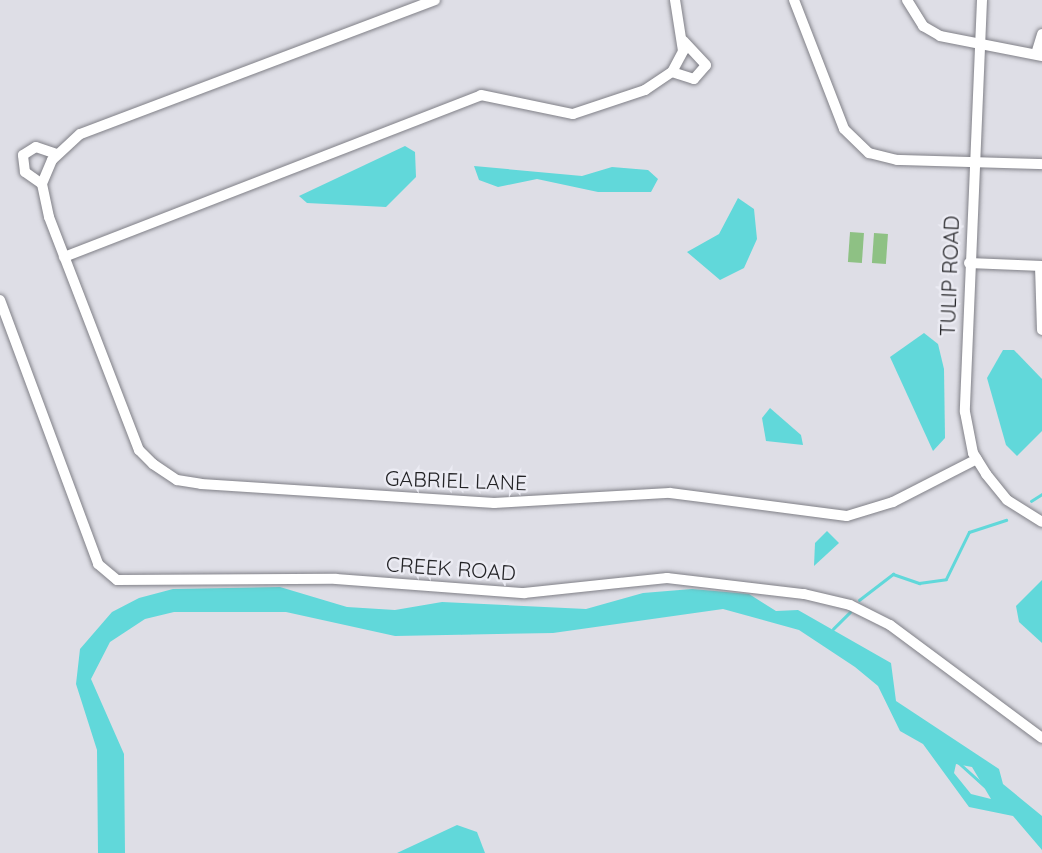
<!DOCTYPE html>
<style>
body{margin:0}
#map{position:relative;width:1042px;height:853px;overflow:hidden;background:#dedee6;font-family:Quicksand,sans-serif}
div>[style]{position:absolute}
.green>*{inset:0;background:#8ec184;transform-origin:0 0}
.water>*{inset:0;background:#61d8da}
.stream>*{height:2.5px;margin:-1.25px;padding:0 1.25px;transform-origin:1.25px;border-radius:1.25px;background:#61d8da}
.roads{filter:drop-shadow(0 0 2px #808087) drop-shadow(0 0 2px #808087)}
.minor>*{height:10px;margin:-5px;padding:0 5px;transform-origin:5px;border-radius:5px;background:#fff}
span{translate:-50% -50%;white-space:nowrap;text-align:center;line-height:1.15;-webkit-text-stroke:5px #ebebf3;paint-order:stroke}
.street-label{font-size:21px;color:#232326}
</style>
<div id="map">
<div class="green">
<i style="left:850px;top:232px;width:14px;height:30px;rotate:4deg"></i>
<i style="left:874px;top:233px;width:14px;height:30px;rotate:4deg"></i>
</div>
<div class="water">
<i style="clip-path:polygon(405px 146px,415px 152px,416px 177px,386px 207px,307px 203px,299px 196px)"></i>
<i style="clip-path:polygon(474px 166px,582px 176px,612px 167px,648px 170px,658px 179px,651px 192px,598px 192px,537px 179px,498px 187px,479px 180px)"></i>
<i style="clip-path:polygon(738px 198px,754px 209px,757px 239px,744px 268px,720px 280px,687px 252px,719px 234px)"></i>
<i style="clip-path:polygon(924px 333px,938px 344px,944px 369px,945px 438px,933px 451px,890px 357px)"></i>
<i style="clip-path:polygon(1003px 350px,1014px 350px,1042px 379px,1042px 431px,1017px 456px,1006px 445px,987px 378px)"></i>
<i style="clip-path:polygon(770px 408px,801px 435px,803px 445px,766px 441px,762px 418px)"></i>
<i style="clip-path:polygon(827px 531px,839px 543px,814px 566px,815px 543px)"></i>
<i style="clip-path:polygon(1042px 580px,1042px 643px,1019px 622px,1016px 606px)"></i>
<i style="clip-path:polygon(evenodd,280px 587px,347px 607px,395px 610px,442px 602px,586px 609px,643px 593px,692px 589px,749px 594px,776px 611px,798px 610px,891px 663px,896px 701px,999px 769px,1003px 784px,1042px 816px,1042px 850px,1013px 816px,969px 807px,923px 744px,900px 731px,878px 686px,855px 667px,799px 630px,723px 609px,553px 633px,395px 636px,286px 612px,174px 612px,145px 619px,110px 642px,91px 679px,124px 754px,125px 853px,98px 853px,97px 750px,76px 684px,80px 649px,112px 612px,139px 598px,173px 589px,280px 587px,956px 764px,972px 767px,991px 799px,971px 794px,954px 773px,956px 764px)"></i>
<i style="clip-path:polygon(457px 825px,477px 832px,485px 853px,397px 853px)"></i>
</div>
<div class="stream">
<i style="left:1031px;top:501px;width:13px;rotate:-32deg"></i>
<i style="left:859px;top:600px;width:43px;rotate:-37.4deg"></i>
<i style="left:893px;top:574px;width:28px;rotate:19deg"></i>
<i style="left:919px;top:583px;width:27px;rotate:-8deg"></i>
<i style="left:946px;top:579px;width:52px;rotate:-63.9deg"></i>
<i style="left:969px;top:532px;width:39px;rotate:-18deg"></i>
<i style="left:833px;top:629px;width:24px;rotate:-45deg"></i>
<i style="left:958px;top:762px;width:36px;rotate:42deg"></i>
</div>
<div class="roads">
<div class="minor">
<i style="left:435px;top:0;width:379px;rotate:159.3deg"></i>
<i style="left:80px;top:134px;width:38px;rotate:137deg"></i>
<i style="left:52px;top:160px;width:26px;rotate:113deg"></i>
<i style="left:42px;top:184px;width:34px;rotate:78deg"></i>
<i style="left:49px;top:217px;width:250px;rotate:68.9deg"></i>
<i style="left:139px;top:450px;width:20px;rotate:45deg"></i>
<i style="left:153px;top:464px;width:29px;rotate:34deg"></i>
<i style="left:177px;top:480px;width:24px;rotate:9deg"></i>
<i style="left:201px;top:484px;width:294px;rotate:3.7deg"></i>
<i style="left:494px;top:503px;width:176px;rotate:-3.3deg"></i>
<i style="left:670px;top:493px;width:178px;rotate:7.4deg"></i>
<i style="left:847px;top:516px;width:48px;rotate:-16.9deg"></i>
<i style="left:893px;top:502px;width:94px;rotate:-27.1deg"></i>
<i style="left:794px;top:0;width:138px;rotate:68.8deg"></i>
<i style="left:844px;top:129px;width:35px;rotate:44deg"></i>
<i style="left:869px;top:153px;width:29px;rotate:14deg"></i>
<i style="left:897px;top:160px;width:145px;rotate:1.6deg"></i>
<i style="left:907px;top:0;width:31px;rotate:58deg"></i>
<i style="left:923px;top:26px;width:20px;rotate:30deg"></i>
<i style="left:940px;top:36px;width:104px;rotate:11.1deg"></i>
<i style="left:982px;top:0;width:412px;rotate:92.4deg"></i>
<i style="left:965px;top:412px;width:42px;rotate:79deg"></i>
<i style="left:973px;top:453px;width:25px;rotate:58deg"></i>
<i style="left:986px;top:474px;width:33px;rotate:51deg"></i>
<i style="left:1007px;top:500px;width:41px;rotate:32.2deg"></i>
<i style="left:1036px;top:54px;width:21px;rotate:-73deg"></i>
<i style="left:672px;top:72px;width:23px;rotate:18deg"></i>
<i style="left:694px;top:79px;width:18px;rotate:-49deg"></i>
<i style="left:706px;top:65px;width:33px;rotate:-133deg"></i>
<i style="left:42px;top:184px;width:21px;rotate:-145deg"></i>
<i style="left:25px;top:172px;width:17px;rotate:-97deg"></i>
<i style="left:23px;top:155px;width:15px;rotate:-32deg"></i>
<i style="left:36px;top:147px;width:21px;rotate:19deg"></i>
<i style="left:64px;top:257px;width:447px;rotate:-21.2deg"></i>
<i style="left:481px;top:95px;width:94px;rotate:11.7deg"></i>
<i style="left:573px;top:114px;width:76px;rotate:-18.4deg"></i>
<i style="left:645px;top:90px;width:32px;rotate:-34deg"></i>
<i style="left:672px;top:72px;width:24px;rotate:-62deg"></i>
<i style="left:683px;top:51px;width:52px;rotate:-98.9deg"></i>
<i style="left:969px;top:263px;width:73px;rotate:2.4deg"></i>
<i style="left:1040px;top:266px;width:64px;rotate:88.2deg"></i>
<i style="left:0;top:300px;width:282px;rotate:69.6deg"></i>
<i style="left:98px;top:564px;width:25px;rotate:40deg"></i>
<i style="left:117px;top:580px;width:219px;rotate:-0.3deg"></i>
<i style="left:336px;top:579px;width:189px;rotate:4.3deg"></i>
<i style="left:524px;top:593px;width:144px;rotate:-6deg"></i>
<i style="left:667px;top:578px;width:138px;rotate:6.7deg"></i>
<i style="left:804px;top:594px;width:47px;rotate:13.4deg"></i>
<i style="left:850px;top:605px;width:45px;rotate:26.6deg"></i>
<i style="left:890px;top:625px;width:189px;rotate:36.6deg"></i>
</div>
</div>
<div class="street-label">
<span style="left:949px;top:276px;rotate:-88deg">TULIP ROAD</span>
<span style="left:456px;top:480px;rotate:2deg">GABRIEL LANE</span>
<span style="left:451px;top:568px;rotate:4deg">CREEK ROAD</span>
</div>
</div>
